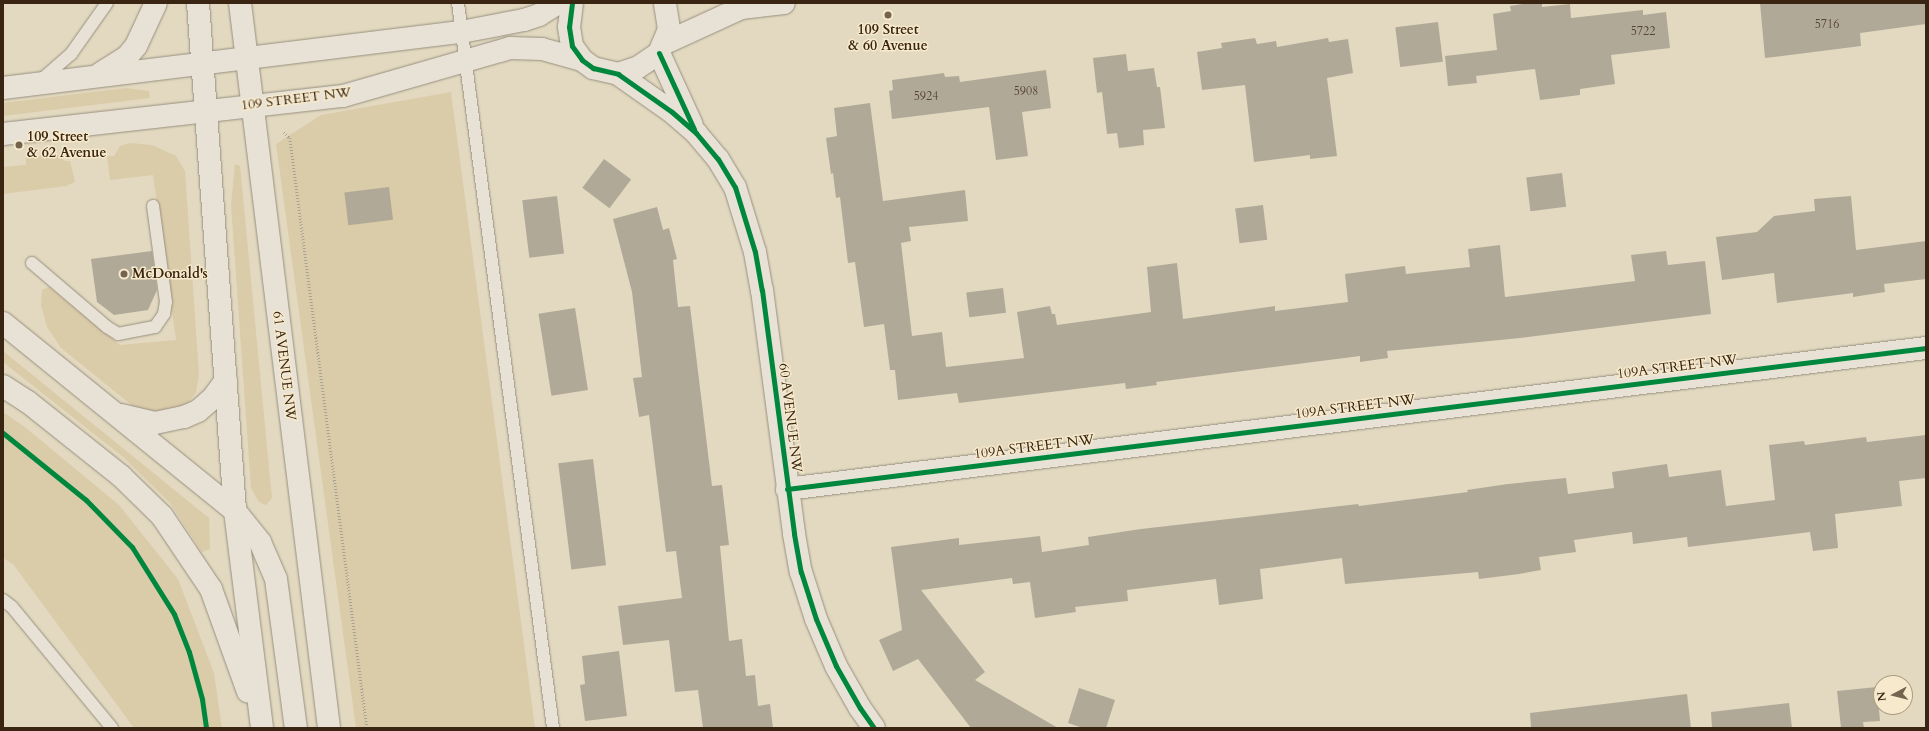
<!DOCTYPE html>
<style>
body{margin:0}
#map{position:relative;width:1929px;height:731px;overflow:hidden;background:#e3d9c0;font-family:Cardo,serif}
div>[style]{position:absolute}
.green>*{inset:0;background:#dacba9}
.building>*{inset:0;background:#b1a997;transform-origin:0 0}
.path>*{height:2.5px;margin-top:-1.25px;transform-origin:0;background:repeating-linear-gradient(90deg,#a8a296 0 1px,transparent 0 3px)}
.roads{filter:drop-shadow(0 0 1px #978f7f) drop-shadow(0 0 1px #978f7f)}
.lane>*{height:12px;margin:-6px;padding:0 6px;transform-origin:6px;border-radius:6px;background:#e8e2d6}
.street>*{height:22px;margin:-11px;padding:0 11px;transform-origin:11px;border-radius:11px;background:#e8e2d6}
.secondary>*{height:22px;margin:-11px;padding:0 11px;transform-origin:11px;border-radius:11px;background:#e8e2d6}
.cycleway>*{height:5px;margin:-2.5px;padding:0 2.5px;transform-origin:2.5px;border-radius:2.5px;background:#00873e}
.dots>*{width:11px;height:11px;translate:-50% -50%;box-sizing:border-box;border:2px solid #f7eacc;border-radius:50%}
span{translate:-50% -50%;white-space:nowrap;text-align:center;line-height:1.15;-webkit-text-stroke:3px #f7eacc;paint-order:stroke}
.number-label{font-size:12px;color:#574633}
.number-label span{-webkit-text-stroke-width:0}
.poi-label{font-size:14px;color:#392512;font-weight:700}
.left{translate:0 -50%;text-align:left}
.street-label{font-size:14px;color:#392512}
.frame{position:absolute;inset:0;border:4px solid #392512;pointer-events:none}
.north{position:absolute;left:1873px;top:675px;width:40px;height:40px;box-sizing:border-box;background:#f7eacc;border:1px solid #ab9b82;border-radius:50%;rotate:263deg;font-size:11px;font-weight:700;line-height:16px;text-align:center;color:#392512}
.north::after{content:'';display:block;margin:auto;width:14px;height:18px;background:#74644f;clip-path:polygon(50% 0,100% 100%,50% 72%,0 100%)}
</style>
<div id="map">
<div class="green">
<i style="clip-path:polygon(126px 88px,149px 91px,150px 98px,3px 116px,3px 103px)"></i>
<i style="clip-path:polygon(451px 92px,535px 728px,356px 728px,276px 144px,321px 115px)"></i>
<i style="clip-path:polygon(130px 143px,152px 145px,176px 156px,185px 171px,199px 375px,196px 392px,186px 406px,149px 414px,134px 407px,61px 348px,47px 327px,41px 305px,42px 290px,49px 287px,120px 345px,176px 340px,153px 175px,110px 180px,107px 156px,114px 156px,120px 146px)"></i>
<i style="clip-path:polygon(49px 154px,57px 154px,65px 161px,70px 161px,75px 182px,66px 186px,3px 194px,3px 167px,26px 165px,26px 158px)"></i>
<i style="clip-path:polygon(235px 164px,240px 166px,272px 498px,266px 505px,259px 502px,251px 488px,231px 205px)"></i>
<i style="clip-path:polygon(3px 351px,209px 518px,210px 549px,202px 552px,170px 503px,123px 457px,3px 362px)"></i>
<i style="clip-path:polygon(3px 412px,26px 428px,119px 505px,178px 579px,214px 673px,222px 728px,134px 728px,13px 564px,3px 558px)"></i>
</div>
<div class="building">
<i style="clip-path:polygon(1529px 3px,1542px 3px,1542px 7px,1570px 4px,1571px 18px,1643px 10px,1643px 15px,1666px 12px,1670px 48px,1611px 55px,1615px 84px,1580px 89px,1580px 95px,1540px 100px,1535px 69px,1476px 76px,1477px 83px,1448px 86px,1445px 56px,1497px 50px,1493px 14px,1511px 11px,1510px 6px)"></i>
<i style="clip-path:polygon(1760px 3px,1926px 3px,1926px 24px,1860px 33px,1861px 46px,1765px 58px)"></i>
<i style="left:1438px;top:22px;width:40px;height:43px;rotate:83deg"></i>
<i style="clip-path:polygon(1255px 38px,1257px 44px,1276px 41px,1277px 47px,1328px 38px,1329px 42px,1348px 39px,1353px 73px,1327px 78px,1337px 156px,1310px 159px,1310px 155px,1254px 162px,1245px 85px,1202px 90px,1197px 52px,1222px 48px,1221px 43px)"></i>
<i style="clip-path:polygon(1126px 54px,1128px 71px,1154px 68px,1157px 87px,1160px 87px,1165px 128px,1143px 130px,1144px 145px,1119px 148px,1117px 133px,1107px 134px,1102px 92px,1097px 93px,1093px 58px)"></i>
<i style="clip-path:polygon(1046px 70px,1051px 108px,1022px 112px,1028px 156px,996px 160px,989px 107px,892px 119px,889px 91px,893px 90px,892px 80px,944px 73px,945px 77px,959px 76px,960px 82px)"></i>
<i style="clip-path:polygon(870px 103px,883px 201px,965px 190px,968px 221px,909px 227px,911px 241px,901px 243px,912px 336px,942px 332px,946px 367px,1024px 358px,1017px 312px,1050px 306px,1052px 314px,1055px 314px,1057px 325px,1151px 312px,1147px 267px,1177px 263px,1183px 319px,1275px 306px,1275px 311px,1348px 302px,1345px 274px,1405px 266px,1406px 274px,1470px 267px,1468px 249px,1500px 245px,1505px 297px,1635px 281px,1631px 255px,1666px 251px,1668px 265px,1705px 261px,1711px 314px,1520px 338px,1387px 351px,1388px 358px,1360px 362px,1360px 356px,1156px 382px,1157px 385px,1126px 389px,1125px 383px,959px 403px,957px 393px,898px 400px,895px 370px,890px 370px,884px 324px,864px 327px,855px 262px,848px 263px,840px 197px,836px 198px,833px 173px,831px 174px,826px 138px,837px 136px,834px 108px)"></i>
<i style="left:604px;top:159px;width:34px;height:36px;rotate:37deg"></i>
<i style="left:1562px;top:173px;width:34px;height:36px;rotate:83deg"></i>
<i style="left:389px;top:187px;width:33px;height:45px;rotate:83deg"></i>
<i style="left:557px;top:196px;width:58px;height:35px;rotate:83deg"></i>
<i style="clip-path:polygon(1851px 196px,1856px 250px,1926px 241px,1926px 279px,1884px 284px,1885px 292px,1853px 297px,1853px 293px,1777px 303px,1774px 273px,1722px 280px,1716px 237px,1757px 232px,1774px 216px,1815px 211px,1814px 199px)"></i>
<i style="left:1263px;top:205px;width:35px;height:28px;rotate:83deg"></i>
<i style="clip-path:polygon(657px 207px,663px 230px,669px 228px,677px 259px,673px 260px,678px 307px,690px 306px,712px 486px,722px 485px,729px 545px,720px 546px,729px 641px,742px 639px,746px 676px,755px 675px,758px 706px,770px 704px,773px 728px,703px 728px,698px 690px,675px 692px,669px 640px,623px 645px,618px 606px,682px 598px,676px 551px,666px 552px,649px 415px,639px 417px,633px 378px,642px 377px,632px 292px,613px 219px)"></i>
<i style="clip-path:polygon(152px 251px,157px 290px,148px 310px,114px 315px,97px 302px,91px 259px)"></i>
<i style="left:1003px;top:288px;width:25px;height:37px;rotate:83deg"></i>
<i style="left:575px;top:308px;width:83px;height:37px;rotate:81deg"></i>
<i style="clip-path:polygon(1926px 435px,1926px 478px,1899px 481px,1902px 506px,1835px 514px,1838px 548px,1813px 551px,1810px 532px,1688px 547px,1687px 537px,1633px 544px,1632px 532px,1574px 540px,1576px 552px,1539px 557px,1541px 570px,1519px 574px,1479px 579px,1478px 572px,1345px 584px,1342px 558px,1260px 569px,1263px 599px,1219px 605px,1216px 579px,1127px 590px,1128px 601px,1075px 607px,1076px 612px,1035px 618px,1030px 582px,1013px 584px,1012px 578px,921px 590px,985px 672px,975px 680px,1058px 728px,971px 728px,918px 659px,893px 671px,879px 640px,902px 630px,891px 547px,959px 538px,959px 545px,1040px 536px,1042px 552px,1089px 545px,1088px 537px,1141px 529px,1358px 504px,1359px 506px,1468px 492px,1467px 490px,1508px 484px,1566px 478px,1568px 494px,1614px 488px,1612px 472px,1667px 464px,1669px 477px,1721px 470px,1726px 506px,1775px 500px,1769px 445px,1804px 441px,1805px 445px,1866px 437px,1867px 442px)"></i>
<i style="left:593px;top:459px;width:107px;height:35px;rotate:83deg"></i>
<i style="clip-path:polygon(619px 651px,627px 716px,585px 721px,580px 685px,585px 684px,582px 656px)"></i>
<i style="clip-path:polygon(1877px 687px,1880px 721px,1863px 722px,1864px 728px,1841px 728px,1837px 691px)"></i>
<i style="clip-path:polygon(1079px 688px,1115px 700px,1106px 728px,1083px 728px,1068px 723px)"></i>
<i style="clip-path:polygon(1687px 694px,1691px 728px,1531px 728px,1530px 713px)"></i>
<i style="clip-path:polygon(1789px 703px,1792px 728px,1712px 728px,1711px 712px)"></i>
</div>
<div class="path">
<i style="left:284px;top:132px;width:8px;rotate:45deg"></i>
<i style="left:290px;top:138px;width:595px;rotate:82.56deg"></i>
</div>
<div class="roads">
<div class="lane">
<i style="left:458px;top:3px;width:731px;rotate:82.53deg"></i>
<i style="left:41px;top:80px;width:40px;rotate:-41deg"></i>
<i style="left:71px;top:54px;width:62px;rotate:-54.8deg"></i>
<i style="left:32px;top:263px;width:99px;rotate:40.5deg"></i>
<i style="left:107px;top:327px;width:13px;rotate:32deg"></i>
<i style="left:118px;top:334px;width:38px;rotate:-11deg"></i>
<i style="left:155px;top:327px;width:16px;rotate:-55deg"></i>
<i style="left:164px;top:314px;width:12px;rotate:-81deg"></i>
<i style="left:166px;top:302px;width:97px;rotate:-97.7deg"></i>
<i style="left:3px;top:600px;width:11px;rotate:38deg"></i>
<i style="left:12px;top:607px;width:157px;rotate:50.4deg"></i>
</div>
<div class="street">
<i style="left:659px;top:53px;width:79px;rotate:65.4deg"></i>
<i style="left:618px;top:74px;width:66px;rotate:35.1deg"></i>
<i style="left:672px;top:112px;width:32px;rotate:41deg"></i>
<i style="left:696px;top:133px;width:34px;rotate:50deg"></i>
<i style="left:718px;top:159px;width:33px;rotate:59deg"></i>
<i style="left:735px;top:187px;width:68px;rotate:72.9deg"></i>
<i style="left:755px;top:252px;width:39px;rotate:80deg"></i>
<i style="left:762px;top:290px;width:246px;rotate:82.5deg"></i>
<i style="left:794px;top:534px;width:39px;rotate:80deg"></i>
<i style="left:801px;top:572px;width:49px;rotate:72.3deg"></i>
<i style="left:816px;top:619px;width:51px;rotate:66.9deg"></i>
<i style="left:836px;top:666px;width:48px;rotate:60.3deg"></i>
<i style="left:860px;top:708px;width:24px;rotate:55deg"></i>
<i style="left:787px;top:489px;width:1148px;rotate:-7.06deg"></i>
</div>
<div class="secondary">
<i style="left:198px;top:3px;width:509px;rotate:85.83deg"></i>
<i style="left:235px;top:511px;width:219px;rotate:82.9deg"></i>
<i style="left:240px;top:3px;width:730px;rotate:83deg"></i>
<i style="left:572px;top:3px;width:24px;rotate:97deg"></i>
<i style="left:569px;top:27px;width:19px;rotate:81deg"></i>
<i style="left:572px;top:46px;width:17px;rotate:54deg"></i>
<i style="left:582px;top:60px;width:14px;rotate:36deg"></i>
<i style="left:593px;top:68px;width:26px;rotate:13deg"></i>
<i style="left:618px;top:74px;width:20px;rotate:-18deg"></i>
<i style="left:637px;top:68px;width:27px;rotate:-34deg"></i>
<i style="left:659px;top:53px;width:26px;rotate:-67deg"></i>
<i style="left:669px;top:29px;width:26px;rotate:-99deg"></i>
<i style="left:665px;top:43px;width:84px;rotate:-24.7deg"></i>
<i style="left:741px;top:8px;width:43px;rotate:-6.6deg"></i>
<i style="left:101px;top:73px;width:31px;rotate:-32deg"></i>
<i style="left:127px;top:57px;width:14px;rotate:-51deg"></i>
<i style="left:136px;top:46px;width:47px;rotate:-65.1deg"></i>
<i style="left:3px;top:88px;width:461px;rotate:-7deg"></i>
<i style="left:461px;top:32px;width:64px;rotate:-10.8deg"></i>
<i style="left:524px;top:20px;width:16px;rotate:-18deg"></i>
<i style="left:539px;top:15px;width:22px;rotate:-32deg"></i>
<i style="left:3px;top:134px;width:342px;rotate:-6.4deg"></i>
<i style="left:343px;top:96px;width:174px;rotate:-16deg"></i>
<i style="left:510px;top:48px;width:32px;rotate:2deg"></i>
<i style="left:542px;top:49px;width:41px;rotate:15.4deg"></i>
<i style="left:3px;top:323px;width:299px;rotate:39deg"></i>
<i style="left:235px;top:511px;width:40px;rotate:51deg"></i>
<i style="left:260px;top:542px;width:40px;rotate:66.6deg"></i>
<i style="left:276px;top:579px;width:150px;rotate:82.4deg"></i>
<i style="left:3px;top:386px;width:30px;rotate:33deg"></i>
<i style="left:28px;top:402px;width:119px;rotate:38.5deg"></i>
<i style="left:121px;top:476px;width:57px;rotate:44.3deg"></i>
<i style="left:162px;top:516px;width:88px;rotate:56.1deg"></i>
<i style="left:211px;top:589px;width:109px;rotate:70.2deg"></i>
<i style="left:121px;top:415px;width:35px;rotate:13deg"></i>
<i style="left:155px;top:423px;width:30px;rotate:-12deg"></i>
<i style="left:184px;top:417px;width:15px;rotate:-23deg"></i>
<i style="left:198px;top:411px;width:20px;rotate:-41deg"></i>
<i style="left:213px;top:398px;width:22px;rotate:-54deg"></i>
</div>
</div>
<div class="cycleway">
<i style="left:572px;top:3px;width:24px;rotate:97deg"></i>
<i style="left:569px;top:27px;width:19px;rotate:81deg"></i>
<i style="left:572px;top:46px;width:17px;rotate:54deg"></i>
<i style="left:582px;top:60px;width:14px;rotate:36deg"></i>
<i style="left:593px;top:68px;width:26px;rotate:13deg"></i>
<i style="left:618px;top:74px;width:66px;rotate:35.1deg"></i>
<i style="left:672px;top:112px;width:32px;rotate:41deg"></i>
<i style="left:696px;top:133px;width:34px;rotate:50deg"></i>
<i style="left:718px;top:159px;width:33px;rotate:59deg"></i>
<i style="left:735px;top:187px;width:68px;rotate:72.9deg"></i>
<i style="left:755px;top:252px;width:39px;rotate:80deg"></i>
<i style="left:762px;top:290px;width:246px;rotate:82.5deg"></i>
<i style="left:794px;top:534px;width:39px;rotate:80deg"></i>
<i style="left:801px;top:572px;width:49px;rotate:72.3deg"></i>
<i style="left:816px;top:619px;width:51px;rotate:66.9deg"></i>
<i style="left:836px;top:666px;width:48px;rotate:60.3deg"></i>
<i style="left:860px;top:708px;width:24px;rotate:55deg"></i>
<i style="left:659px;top:53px;width:84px;rotate:65.3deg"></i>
<i style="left:3px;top:433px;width:107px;rotate:38.9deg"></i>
<i style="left:86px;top:500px;width:66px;rotate:45.6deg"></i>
<i style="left:132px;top:547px;width:79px;rotate:57.9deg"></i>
<i style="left:174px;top:614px;width:41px;rotate:68.5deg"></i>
<i style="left:189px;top:652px;width:49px;rotate:74.5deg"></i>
<i style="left:202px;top:699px;width:29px;rotate:82deg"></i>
<i style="left:787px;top:489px;width:1148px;rotate:-7.06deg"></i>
</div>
<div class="dots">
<i style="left:888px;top:15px;background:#74644f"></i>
<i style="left:19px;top:145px;background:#74644f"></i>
<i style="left:124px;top:274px;background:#74644f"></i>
</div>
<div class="number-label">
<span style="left:1827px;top:25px">5716</span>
<span style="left:1643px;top:32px">5722</span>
<span style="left:1026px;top:92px">5908</span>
<span style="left:926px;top:97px">5924</span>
</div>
<div class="poi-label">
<span style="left:888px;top:38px">109 Street<br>&amp; 60 Avenue</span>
<span class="left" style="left:27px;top:145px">109 Street<br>&amp; 62 Avenue</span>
<span class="left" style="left:132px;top:274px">McDonald's</span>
</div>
<div class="street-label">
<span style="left:296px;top:99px;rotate:-7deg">109 STREET NW</span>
<span style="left:284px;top:366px;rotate:83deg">61 AVENUE NW</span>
<span style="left:1677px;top:367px;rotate:-7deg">109A STREET NW</span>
<span style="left:1355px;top:407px;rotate:-7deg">109A STREET NW</span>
<span style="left:790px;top:418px;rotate:83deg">60 AVENUE NW</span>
<span style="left:1034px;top:447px;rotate:-7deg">109A STREET NW</span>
</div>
<div class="frame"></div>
<div class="north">N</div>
</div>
